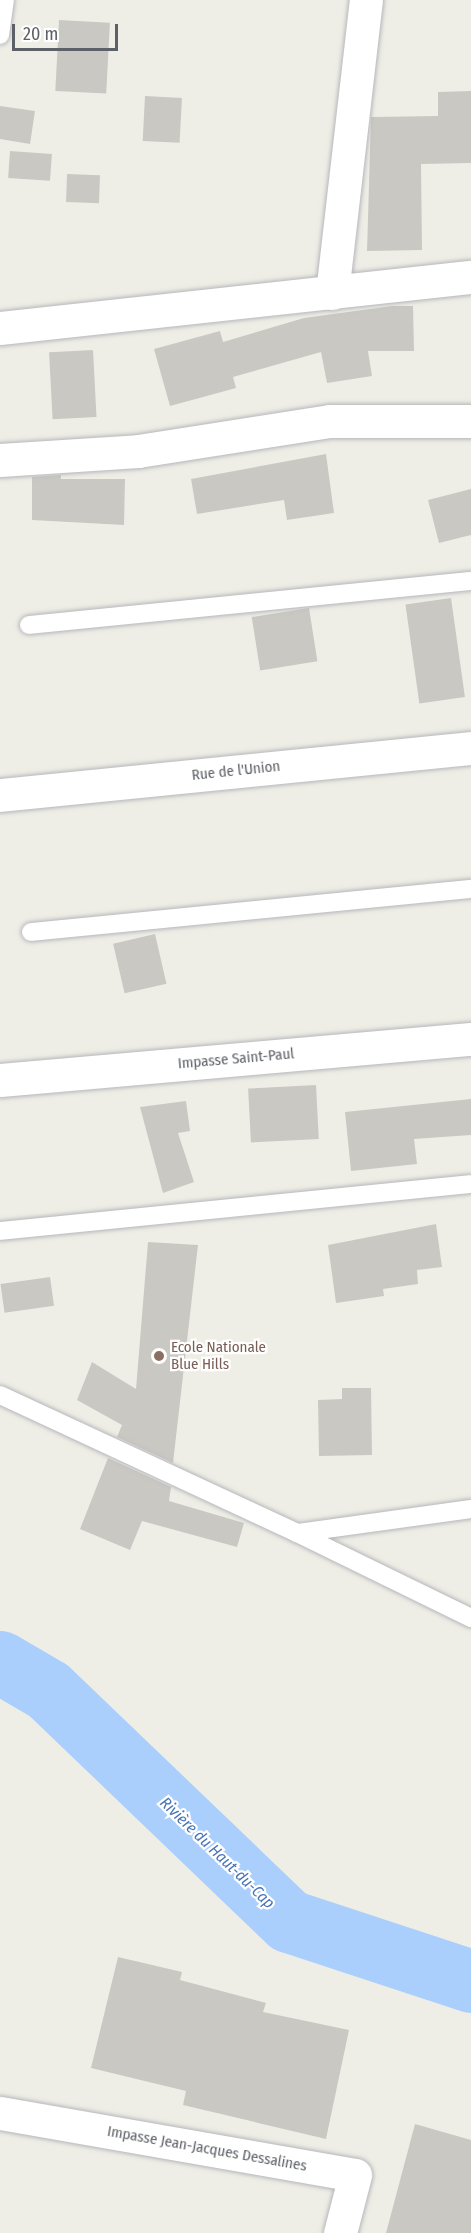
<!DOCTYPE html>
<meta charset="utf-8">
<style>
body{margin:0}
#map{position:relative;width:471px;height:2233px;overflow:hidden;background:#efeee6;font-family:"Fira Sans Condensed",sans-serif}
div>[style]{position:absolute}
.river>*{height:63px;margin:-31.5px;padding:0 31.5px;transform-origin:31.5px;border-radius:31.5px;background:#aacffc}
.building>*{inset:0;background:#cac8c3;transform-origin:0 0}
.roads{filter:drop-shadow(0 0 2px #b6b7bc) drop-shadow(0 0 2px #b6b7bc)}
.lane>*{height:18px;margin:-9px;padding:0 9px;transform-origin:9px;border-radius:9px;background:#fff}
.street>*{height:33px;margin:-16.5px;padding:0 16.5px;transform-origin:16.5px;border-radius:16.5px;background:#fff}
.dots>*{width:16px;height:16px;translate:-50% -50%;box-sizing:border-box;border:3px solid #fff;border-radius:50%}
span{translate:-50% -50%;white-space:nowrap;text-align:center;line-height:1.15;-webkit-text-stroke:4.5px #fff;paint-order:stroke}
.street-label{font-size:15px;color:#5d6066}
.education-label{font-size:15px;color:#785e54}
.left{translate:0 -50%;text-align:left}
.water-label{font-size:16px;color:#4973b6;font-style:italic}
.scale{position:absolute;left:12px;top:24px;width:106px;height:27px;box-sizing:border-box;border:3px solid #5d6066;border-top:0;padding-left:8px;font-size:18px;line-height:21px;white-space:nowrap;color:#5d6066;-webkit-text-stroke:4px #fff;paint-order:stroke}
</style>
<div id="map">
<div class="river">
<i style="left:0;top:1662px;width:56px;rotate:30.3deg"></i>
<i style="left:48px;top:1690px;width:334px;rotate:43.8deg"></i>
<i style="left:289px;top:1921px;width:192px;rotate:18.2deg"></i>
</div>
<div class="building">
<i style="left:59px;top:20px;width:51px;height:71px;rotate:3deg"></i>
<i style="clip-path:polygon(471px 91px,471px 163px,421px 164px,422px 250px,367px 251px,371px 117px,438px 116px,438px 92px)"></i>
<i style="left:145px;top:96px;width:37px;height:45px;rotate:3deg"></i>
<i style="clip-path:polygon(0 106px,35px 111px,30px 144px,0 139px)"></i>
<i style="left:10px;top:151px;width:42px;height:27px;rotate:4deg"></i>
<i style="left:67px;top:174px;width:33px;height:28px;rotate:2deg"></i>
<i style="clip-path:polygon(392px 306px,413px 306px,414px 351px,368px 351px,372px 376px,327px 383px,321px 352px,233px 377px,236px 388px,170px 406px,154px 349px,220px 331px,223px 342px,304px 318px)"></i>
<i style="left:93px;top:350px;width:67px;height:44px;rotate:87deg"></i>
<i style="clip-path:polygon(326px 454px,334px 513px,287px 520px,284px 500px,197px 514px,191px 479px)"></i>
<i style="clip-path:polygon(61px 475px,61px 479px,125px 479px,124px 525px,32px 520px,32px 477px)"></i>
<i style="clip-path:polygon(471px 489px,471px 535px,439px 543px,428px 500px)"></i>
<i style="left:451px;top:598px;width:100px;height:46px;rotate:82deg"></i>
<i style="left:309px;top:608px;width:54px;height:58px;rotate:81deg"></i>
<i style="left:155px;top:934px;width:51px;height:43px;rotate:77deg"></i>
<i style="left:316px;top:1085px;width:54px;height:68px;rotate:87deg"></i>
<i style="clip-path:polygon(471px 1099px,471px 1135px,414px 1139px,417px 1164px,351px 1171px,345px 1112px)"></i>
<i style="clip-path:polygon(186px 1101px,190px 1131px,178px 1133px,194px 1182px,163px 1193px,140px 1107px)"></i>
<i style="clip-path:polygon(436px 1224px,442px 1267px,417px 1270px,418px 1284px,383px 1289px,384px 1296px,336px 1303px,328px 1245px)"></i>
<i style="clip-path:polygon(148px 1242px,198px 1245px,173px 1463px,117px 1437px,122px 1425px,77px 1400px,92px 1362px,136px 1389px)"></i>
<i style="left:50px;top:1277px;width:29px;height:50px;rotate:82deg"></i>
<i style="clip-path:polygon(342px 1388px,371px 1388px,372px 1455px,319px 1456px,318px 1400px,342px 1399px)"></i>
<i style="clip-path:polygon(108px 1458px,171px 1487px,169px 1501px,244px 1523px,237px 1547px,142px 1521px,130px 1550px,80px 1529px)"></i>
<i style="clip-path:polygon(118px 1957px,182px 1972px,180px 1980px,266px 2003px,263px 2012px,349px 2030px,326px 2139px,183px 2105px,186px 2091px,91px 2068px)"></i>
<i style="clip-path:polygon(415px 2124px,471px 2140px,471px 2233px,386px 2233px)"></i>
</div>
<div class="roads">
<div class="lane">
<i style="left:0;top:35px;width:35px;rotate:-82deg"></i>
<i style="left:29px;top:625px;width:444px;rotate:-5.7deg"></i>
<i style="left:31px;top:932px;width:442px;rotate:-5.6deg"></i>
<i style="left:0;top:1231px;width:473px;rotate:-5.7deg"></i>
<i style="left:0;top:1395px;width:327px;rotate:24.9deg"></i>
<i style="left:471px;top:1509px;width:176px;rotate:172.1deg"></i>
<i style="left:297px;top:1533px;width:194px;rotate:26deg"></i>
</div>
<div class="street">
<i style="left:332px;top:293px;width:295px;rotate:-83.4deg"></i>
<i style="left:0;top:328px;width:474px;rotate:-6.2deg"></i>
<i style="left:0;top:460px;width:138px;rotate:-3.7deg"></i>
<i style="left:138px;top:451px;width:194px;rotate:-8.9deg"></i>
<i style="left:330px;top:421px;width:141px"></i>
<i style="left:0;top:795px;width:473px;rotate:-5.7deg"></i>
<i style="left:0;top:1080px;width:473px;rotate:-5deg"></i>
<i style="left:0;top:2113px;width:360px;rotate:9.9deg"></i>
<i style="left:355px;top:2175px;width:60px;rotate:104.5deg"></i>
</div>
</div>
<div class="dots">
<i style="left:159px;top:1356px;background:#8d6e63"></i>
</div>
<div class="street-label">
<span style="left:236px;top:771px;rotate:-6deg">Rue de l'Union</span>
<span style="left:236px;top:1059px;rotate:-5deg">Impasse Saint-Paul</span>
<span style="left:207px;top:2149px;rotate:10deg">Impasse Jean-Jacques Dessalines</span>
</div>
<div class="education-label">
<span class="left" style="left:171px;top:1356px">Ecole Nationale<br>Blue Hills</span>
</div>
<div class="water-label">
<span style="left:217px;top:1853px;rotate:44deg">Rivière du Haut-du-Cap</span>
</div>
<div class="scale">20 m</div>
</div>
